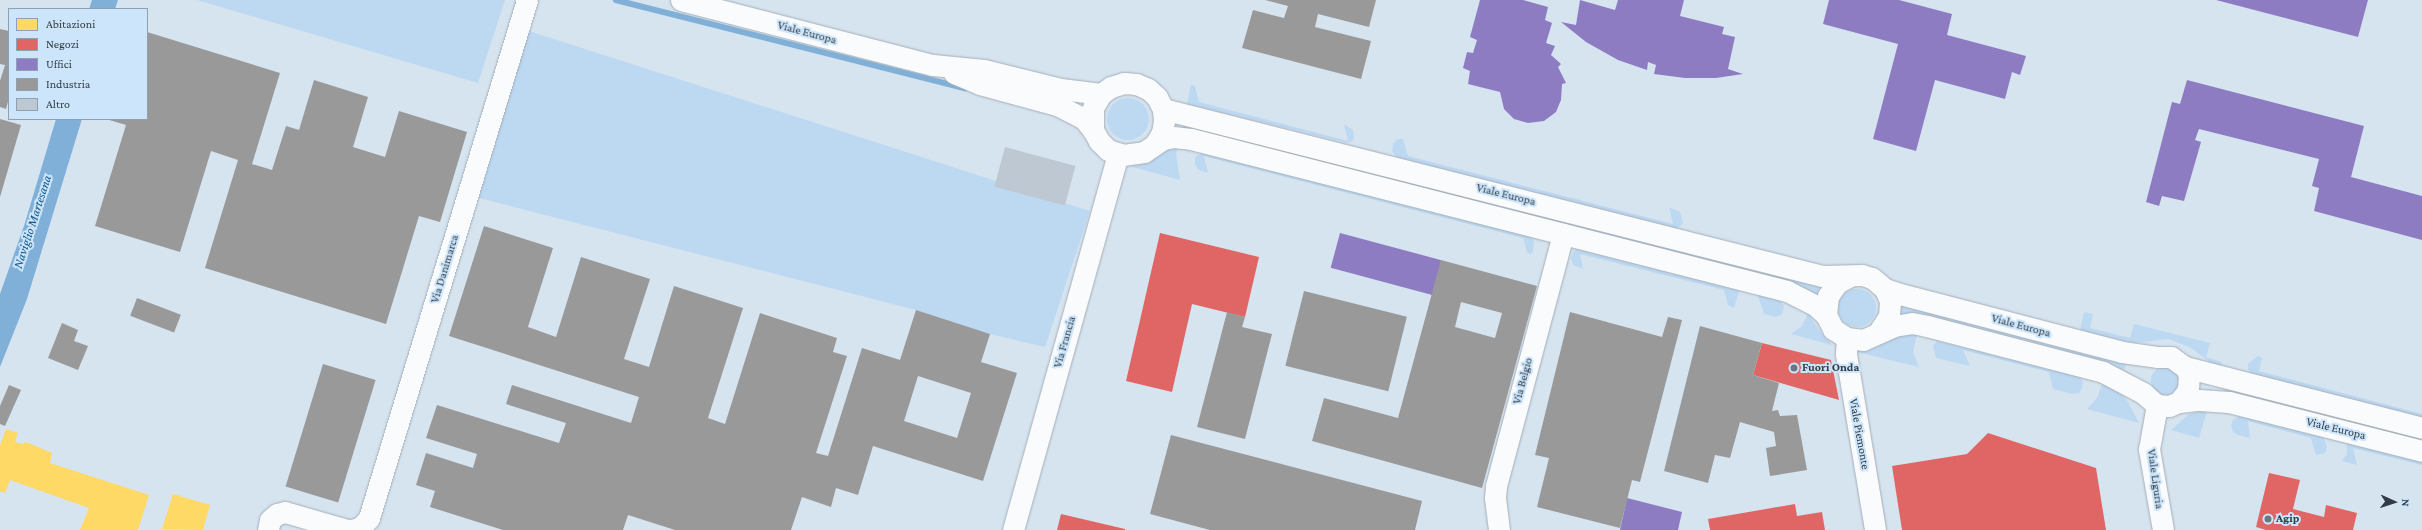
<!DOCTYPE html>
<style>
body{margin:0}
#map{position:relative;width:2422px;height:530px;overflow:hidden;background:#d6e4f0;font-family:"Crimson Pro",serif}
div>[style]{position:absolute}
.green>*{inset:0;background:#bdd8f1}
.round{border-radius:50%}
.water>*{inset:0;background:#80b0d8}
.homes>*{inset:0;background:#ffd966}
.shops>*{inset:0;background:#e06666}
.offices>*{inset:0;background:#8e7cc3;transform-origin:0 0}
.industry>*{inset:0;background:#999;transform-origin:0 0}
.stream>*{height:5.5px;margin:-2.75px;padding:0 2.75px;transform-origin:2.75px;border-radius:2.75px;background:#80b0d8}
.building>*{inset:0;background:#bdc8d2;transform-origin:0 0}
.roads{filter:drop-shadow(0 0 1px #a4aeb7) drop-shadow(0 0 1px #a4aeb7)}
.minor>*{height:21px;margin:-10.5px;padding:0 10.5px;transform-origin:10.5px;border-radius:10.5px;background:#f9fbfd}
.dots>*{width:11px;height:11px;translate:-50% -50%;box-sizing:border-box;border:2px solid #cce5fb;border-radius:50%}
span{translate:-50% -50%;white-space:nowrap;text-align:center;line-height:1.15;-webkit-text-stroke:4px #cce5fb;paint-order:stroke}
.street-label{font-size:12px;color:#323c45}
.poi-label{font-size:12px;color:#323c45;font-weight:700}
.left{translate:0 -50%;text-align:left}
.water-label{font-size:13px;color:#0f588a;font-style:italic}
.legend{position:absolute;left:8px;top:8px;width:140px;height:112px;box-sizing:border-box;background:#cce5fb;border:1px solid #8ea1b2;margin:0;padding:5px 7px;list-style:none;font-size:12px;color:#323c45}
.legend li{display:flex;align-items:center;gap:8px;height:20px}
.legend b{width:20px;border:1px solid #8ea1b2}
.north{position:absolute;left:2374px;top:482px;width:40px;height:40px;-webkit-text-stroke:3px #cce5fb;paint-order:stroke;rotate:93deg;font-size:11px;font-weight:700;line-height:16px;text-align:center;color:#323c45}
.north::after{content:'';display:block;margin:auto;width:14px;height:18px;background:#323c45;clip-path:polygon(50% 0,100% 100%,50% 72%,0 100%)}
</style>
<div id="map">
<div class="green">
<i style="clip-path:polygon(197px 0,505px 0,478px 83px)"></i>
<i style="clip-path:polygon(529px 31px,1090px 211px,1045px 347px,990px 334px,916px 310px,479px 198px,506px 91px)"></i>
<i style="clip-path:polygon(1191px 85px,1195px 86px,1199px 102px,1348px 141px,1344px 124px,1353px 130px,1354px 136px,1353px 141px,1347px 143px,1187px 104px)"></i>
<i class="round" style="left:1107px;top:98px;width:42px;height:42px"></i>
<i style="clip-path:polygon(1184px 123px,1744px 266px,1743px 270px,1181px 132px)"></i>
<i style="clip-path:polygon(1398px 139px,1403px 139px,1408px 156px,1673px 224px,1669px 207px,1680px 212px,1683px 223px,1677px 229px,1396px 157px,1392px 151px,1393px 144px)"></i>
<i style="clip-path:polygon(1179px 145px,1176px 154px,1180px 180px,1129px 166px,1161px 147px)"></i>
<i style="clip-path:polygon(1203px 152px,1530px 235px,1534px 241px,1533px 251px,1531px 254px,1527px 253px,1523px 238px,1204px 156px,1208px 173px,1199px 170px,1195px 165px,1195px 157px)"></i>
<i style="clip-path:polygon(1581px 247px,1740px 288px,1734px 308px,1728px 305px,1724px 290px,1580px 254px,1583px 269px,1573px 265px,1571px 258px,1574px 251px)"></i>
<i style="clip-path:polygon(1755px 269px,1820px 285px,1817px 295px,1754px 273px)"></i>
<i class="round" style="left:1838px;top:289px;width:38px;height:38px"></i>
<i style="clip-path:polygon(1757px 293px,1779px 299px,1784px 306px,1782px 314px,1776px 317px,1764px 314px)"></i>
<i style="clip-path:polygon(1897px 303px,2127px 362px,2124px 370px,2093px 360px,1897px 318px)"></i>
<i style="clip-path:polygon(2084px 312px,2093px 314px,2090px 328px,2130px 338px,2134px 324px,2210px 343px,2206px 357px,2222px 362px,2220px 367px,2211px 363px,2191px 348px,2169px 339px,2134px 343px,2080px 331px)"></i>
<i style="clip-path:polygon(1808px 313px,1819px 330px,1832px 345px,1791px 334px,1802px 326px)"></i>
<i style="clip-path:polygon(1902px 329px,1917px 334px,1913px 352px,1919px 367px,1853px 351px,1867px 349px)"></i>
<i style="clip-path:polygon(1937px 341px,2080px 377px,2083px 382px,2082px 388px,2079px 393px,2072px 394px,2053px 389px,2049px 372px,1963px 350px,1970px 366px,1936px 358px,1933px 346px)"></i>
<i style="clip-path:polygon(2258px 356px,2262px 358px,2259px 371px,2422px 414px,2422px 418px,2254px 376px,2248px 370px,2248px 364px)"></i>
<i class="round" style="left:2151px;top:367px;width:28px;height:28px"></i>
<i style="clip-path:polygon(2103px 382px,2119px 391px,2128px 402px,2139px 423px,2087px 409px,2097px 398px)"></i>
<i style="clip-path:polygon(2225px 387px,2422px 437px,2422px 442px,2224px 394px)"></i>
<i style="clip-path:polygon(2208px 408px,2199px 438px,2171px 430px,2189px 414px)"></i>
<i style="clip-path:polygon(2242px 415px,2323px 436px,2327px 447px,2325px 453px,2316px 455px,2311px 438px,2248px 421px,2250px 438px,2238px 435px,2233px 432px,2231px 426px,2233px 420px)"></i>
<i style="clip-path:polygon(2347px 442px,2422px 461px,2422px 465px,2353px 448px,2357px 465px,2342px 461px,2347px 454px)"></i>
</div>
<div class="water">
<i style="clip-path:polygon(92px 0,118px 0,115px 9px,89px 9px)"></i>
<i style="clip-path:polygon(56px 119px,82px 119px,27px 299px,0 367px,0 294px,24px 226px)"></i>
</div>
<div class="homes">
<i style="clip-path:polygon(6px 429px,18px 433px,15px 442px,22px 444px,26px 442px,52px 453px,50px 463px,149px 495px,138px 530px,80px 530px,89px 508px,10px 480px,5px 493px,0 491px,0 445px)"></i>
<i style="clip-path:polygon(173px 494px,210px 505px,203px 530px,162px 529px)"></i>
</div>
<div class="shops">
<i style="clip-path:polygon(1160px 233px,1259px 257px,1245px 317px,1192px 304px,1172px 392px,1126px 381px)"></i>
<i style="clip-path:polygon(1762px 343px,1831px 360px,1839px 400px,1753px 375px)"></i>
<i style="clip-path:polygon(1988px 433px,2096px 468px,2106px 530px,1902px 530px,1892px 466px,1967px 454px)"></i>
<i style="clip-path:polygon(2269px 473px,2300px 480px,2293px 509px,2324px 517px,2326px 505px,2357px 513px,2353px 530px,2266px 530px,2256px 527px)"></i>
<i style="clip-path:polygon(1795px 504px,1797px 516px,1822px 512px,1825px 530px,1710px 530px,1708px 519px)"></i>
<i style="clip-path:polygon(1061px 514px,1125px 529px,1125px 530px,1057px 530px)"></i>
</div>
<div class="offices">
<i style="clip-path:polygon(1480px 0,1523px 0,1548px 7px,1545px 20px,1552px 23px,1546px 43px,1555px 46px,1551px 55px,1561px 64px,1558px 67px,1566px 83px,1562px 84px,1561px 100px,1556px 112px,1544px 121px,1528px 123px,1514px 119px,1504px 109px,1500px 92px,1468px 84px,1470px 71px,1463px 68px,1467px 52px,1473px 53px,1477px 40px,1470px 37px)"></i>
<i style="clip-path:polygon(1580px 0,1615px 10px,1618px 0,1684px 0,1680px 16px,1724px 27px,1722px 34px,1735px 37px,1728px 69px,1743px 74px,1716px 78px,1685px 78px,1654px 74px,1656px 65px,1648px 62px,1647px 70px,1618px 60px,1586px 42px,1561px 22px,1576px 25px)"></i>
<i style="clip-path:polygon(1829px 0,1899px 0,1952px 14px,1947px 35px,2026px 56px,2020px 75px,2012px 72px,2005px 99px,1935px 80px,1916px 151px,1873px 139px,1898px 44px,1823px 24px)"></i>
<i style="clip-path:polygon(2216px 0,2368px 0,2358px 37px)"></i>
<i style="clip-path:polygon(2187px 80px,2364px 126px,2351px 177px,2422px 196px,2422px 240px,2314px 211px,2319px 188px,2312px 186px,2319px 159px,2199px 129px,2195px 140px,2201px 142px,2184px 201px,2162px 196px,2159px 206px,2146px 202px,2172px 102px,2180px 104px)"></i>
<i style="left:1340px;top:233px;width:105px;height:36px;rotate:15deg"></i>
<i style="clip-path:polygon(1627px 498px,1682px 512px,1678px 530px,1620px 530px)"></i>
</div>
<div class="industry">
<i style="clip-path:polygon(1265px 0,1376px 0,1369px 27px,1318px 14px,1315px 27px,1371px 41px,1361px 79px,1242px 48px,1253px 10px,1284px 18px,1288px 6px)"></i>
<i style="clip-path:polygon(0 29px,9px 31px,9px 98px,6px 109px,0 107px,0 81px,5px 65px,0 64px)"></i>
<i style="clip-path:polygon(147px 32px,280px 73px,252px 164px,272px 170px,286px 126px,299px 130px,314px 80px,368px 97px,353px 147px,385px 157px,399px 111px,467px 132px,440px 222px,419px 216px,386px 324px,205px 268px,238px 160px,211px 151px,180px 252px,95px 226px,126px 125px,106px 119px,147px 119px)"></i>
<i style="clip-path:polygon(0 119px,21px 125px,0 197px)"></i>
<i style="clip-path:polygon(evenodd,484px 226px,553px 248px,528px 327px,556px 337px,581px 257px,650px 279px,624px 359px,649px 367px,674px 286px,743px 308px,708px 418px,725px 424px,760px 313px,837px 338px,833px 352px,847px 356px,816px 453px,828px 456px,862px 348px,900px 360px,916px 310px,990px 334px,981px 362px,1017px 373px,983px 481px,873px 446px,858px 495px,836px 488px,831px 507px,802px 497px,791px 530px,675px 530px,628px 515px,623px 530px,503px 530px,430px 507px,435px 491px,416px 485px,426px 453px,473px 468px,477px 454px,426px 438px,437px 405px,559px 443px,566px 423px,506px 404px,512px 385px,631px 423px,639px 397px,449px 336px,484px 226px,918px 376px,971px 393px,957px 438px,904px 421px,918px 376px)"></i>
<i style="clip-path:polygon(evenodd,1441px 260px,1537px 286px,1482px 488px,1312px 441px,1324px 398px,1398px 418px,1441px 260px,1461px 302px,1502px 313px,1495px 338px,1455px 327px,1461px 302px)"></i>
<i style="left:1304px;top:291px;width:106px;height:77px;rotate:14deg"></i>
<i style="left:137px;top:298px;width:47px;height:19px;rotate:21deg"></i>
<i style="clip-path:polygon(1227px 312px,1245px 317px,1242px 327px,1272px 334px,1245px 439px,1197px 427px)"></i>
<i style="clip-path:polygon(1570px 312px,1662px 337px,1668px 317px,1682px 320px,1640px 482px,1632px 480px,1620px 528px,1537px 507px,1549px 458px,1535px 455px)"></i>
<i style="clip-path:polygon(62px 323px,78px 330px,74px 341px,88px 346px,78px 370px,48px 358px)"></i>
<i style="clip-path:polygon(1700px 326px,1762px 343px,1753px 375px,1779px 383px,1772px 411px,1778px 410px,1780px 416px,1797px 415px,1807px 470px,1770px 476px,1766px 448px,1776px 446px,1774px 432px,1740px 422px,1730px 458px,1715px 455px,1708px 483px,1664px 471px)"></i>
<i style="left:323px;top:364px;width:55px;height:128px;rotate:17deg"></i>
<i style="clip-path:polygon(9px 385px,21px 390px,5px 426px,0 424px,0 406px)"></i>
<i style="clip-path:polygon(1171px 435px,1422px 501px,1415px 530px,1210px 530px,1150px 514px)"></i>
</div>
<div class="stream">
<i style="left:616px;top:0;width:360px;rotate:14.2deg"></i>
</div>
<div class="building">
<i style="left:1005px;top:147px;width:73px;height:41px;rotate:15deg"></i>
</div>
<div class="roads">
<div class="minor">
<i style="left:681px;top:0;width:260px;rotate:14.5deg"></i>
<i style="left:933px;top:65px;width:51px;rotate:5.6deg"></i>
<i style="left:984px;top:70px;width:79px;rotate:13.9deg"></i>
<i style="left:1061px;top:89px;width:40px;rotate:7.1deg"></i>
<i style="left:954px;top:73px;width:28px;rotate:23deg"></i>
<i style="left:980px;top:84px;width:80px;rotate:15.3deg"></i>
<i style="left:1057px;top:105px;width:30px;rotate:27deg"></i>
<i style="left:1084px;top:119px;width:14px;rotate:51deg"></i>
<i style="left:1163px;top:109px;width:680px;rotate:14.22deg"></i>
<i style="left:1822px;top:276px;width:40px;rotate:-1.4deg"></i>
<i style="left:1862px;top:275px;width:10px;rotate:17deg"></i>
<i style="left:1872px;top:278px;width:17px;rotate:40deg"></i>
<i style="left:1885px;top:289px;width:16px;rotate:18deg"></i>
<i style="left:1900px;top:294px;width:229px;rotate:14.6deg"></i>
<i style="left:2122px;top:352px;width:35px;rotate:8deg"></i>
<i style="left:2157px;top:357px;width:14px"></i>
<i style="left:2171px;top:357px;width:17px;rotate:36deg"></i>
<i style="left:2185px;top:367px;width:9px;rotate:63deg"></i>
<i style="left:2189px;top:375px;width:15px;rotate:94deg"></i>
<i style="left:2188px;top:390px;width:15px;rotate:127deg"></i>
<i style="left:1155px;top:144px;width:13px;rotate:-58deg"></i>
<i style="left:1162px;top:133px;width:12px;rotate:-81deg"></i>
<i style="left:1164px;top:121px;width:12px;rotate:-95deg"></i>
<i style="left:1163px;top:109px;width:13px;rotate:-117deg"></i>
<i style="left:1157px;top:97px;width:12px;rotate:-138deg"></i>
<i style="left:1148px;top:89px;width:13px;rotate:-157deg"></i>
<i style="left:1136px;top:84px;width:12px;rotate:-175deg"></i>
<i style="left:1124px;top:83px;width:14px;rotate:163deg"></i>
<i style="left:1111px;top:87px;width:12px;rotate:145deg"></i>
<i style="left:1101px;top:94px;width:16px;rotate:120deg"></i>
<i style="left:1093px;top:108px;width:22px;rotate:90deg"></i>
<i style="left:1093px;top:130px;width:13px;rotate:61deg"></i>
<i style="left:1099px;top:141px;width:13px;rotate:45deg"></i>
<i style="left:1108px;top:150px;width:16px;rotate:18deg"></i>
<i style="left:1123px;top:155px;width:21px;rotate:-8deg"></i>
<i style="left:1144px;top:152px;width:23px;rotate:-34deg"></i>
<i style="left:1163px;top:139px;width:10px;rotate:-11deg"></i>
<i style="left:1173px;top:137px;width:18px;rotate:6deg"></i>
<i style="left:1191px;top:139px;width:615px;rotate:14.31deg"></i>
<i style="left:1787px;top:291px;width:33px;rotate:27deg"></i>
<i style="left:1816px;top:306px;width:13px;rotate:42deg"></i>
<i style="left:1826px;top:315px;width:16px;rotate:63deg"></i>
<i style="left:1833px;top:329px;width:17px;rotate:33deg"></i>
<i style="left:1847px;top:338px;width:16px;rotate:7deg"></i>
<i style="left:1863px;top:340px;width:34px;rotate:-24deg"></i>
<i style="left:1894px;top:326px;width:18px;rotate:-9deg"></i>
<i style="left:1912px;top:323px;width:15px;rotate:11deg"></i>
<i style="left:1927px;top:326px;width:182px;rotate:14.6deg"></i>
<i style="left:2103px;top:372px;width:45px;rotate:27.7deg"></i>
<i style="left:2143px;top:393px;width:18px;rotate:41deg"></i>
<i style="left:2157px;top:405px;width:12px;rotate:5deg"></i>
<i style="left:2169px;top:406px;width:11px;rotate:-22deg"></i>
<i style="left:2179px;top:402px;width:20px;rotate:-6deg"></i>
<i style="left:2199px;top:400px;width:30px;rotate:4deg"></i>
<i style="left:2229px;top:402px;width:199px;rotate:14.2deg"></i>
<i style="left:1826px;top:315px;width:19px;rotate:-84deg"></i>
<i style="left:1828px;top:296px;width:16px;rotate:-55deg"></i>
<i style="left:1837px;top:283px;width:15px;rotate:-28deg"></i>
<i style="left:1878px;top:333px;width:20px;rotate:-57deg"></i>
<i style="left:1889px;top:316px;width:15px;rotate:-86deg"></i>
<i style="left:1890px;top:301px;width:13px;rotate:-113deg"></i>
<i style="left:1847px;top:338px;width:16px;rotate:94deg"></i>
<i style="left:1846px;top:354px;width:178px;rotate:80.6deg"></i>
<i style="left:2185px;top:367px;width:245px;rotate:14.4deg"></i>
<i style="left:2157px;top:405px;width:45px;rotate:100.3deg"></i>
<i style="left:2149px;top:449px;width:82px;rotate:80.2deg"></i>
<i style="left:268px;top:530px;width:10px;rotate:-79deg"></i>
<i style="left:270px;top:520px;width:9px;rotate:-41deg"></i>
<i style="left:277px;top:514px;width:8px;rotate:-14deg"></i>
<i style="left:285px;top:512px;width:65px;rotate:16.2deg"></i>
<i style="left:352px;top:530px;width:9px;rotate:-18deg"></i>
<i style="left:361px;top:527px;width:12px;rotate:-48deg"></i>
<i style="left:369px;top:518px;width:542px;rotate:-73.04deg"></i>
<i style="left:1013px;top:530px;width:391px;rotate:-74.4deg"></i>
<i style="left:1499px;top:530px;width:32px;rotate:-97deg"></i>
<i style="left:1495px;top:498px;width:12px;rotate:-85deg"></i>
<i style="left:1496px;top:486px;width:261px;rotate:-75.1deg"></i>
</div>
</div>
<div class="dots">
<i style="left:1794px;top:368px;background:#6b7781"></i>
<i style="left:2268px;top:519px;background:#6b7781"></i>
</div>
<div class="street-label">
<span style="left:807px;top:33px;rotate:15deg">Viale Europa</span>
<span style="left:1506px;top:195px;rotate:14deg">Viale Europa</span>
<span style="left:445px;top:269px;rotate:-73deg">Via Danimarca</span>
<span style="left:2021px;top:326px;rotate:15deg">Viale Europa</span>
<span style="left:1065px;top:342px;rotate:-74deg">Via Francia</span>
<span style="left:1523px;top:381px;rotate:-75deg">Via Belgio</span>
<span style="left:2336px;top:429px;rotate:14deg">Viale Europa</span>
<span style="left:1859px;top:434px;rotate:80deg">Viale Piemonte</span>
<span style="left:2155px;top:479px;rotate:82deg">Viale Liguria</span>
</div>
<div class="poi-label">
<span class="left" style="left:1802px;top:368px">Fuori Onda</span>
<span class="left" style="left:2276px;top:519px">Agip</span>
</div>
<div class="water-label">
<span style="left:33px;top:222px;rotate:-72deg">Naviglio Martesana</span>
</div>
<ul class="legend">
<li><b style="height:11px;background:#ffd966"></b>Abitazioni</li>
<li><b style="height:11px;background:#e06666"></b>Negozi</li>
<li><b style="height:11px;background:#8e7cc3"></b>Uffici</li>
<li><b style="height:11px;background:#999"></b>Industria</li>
<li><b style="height:11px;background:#bdc8d2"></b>Altro</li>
</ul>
<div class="north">N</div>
</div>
